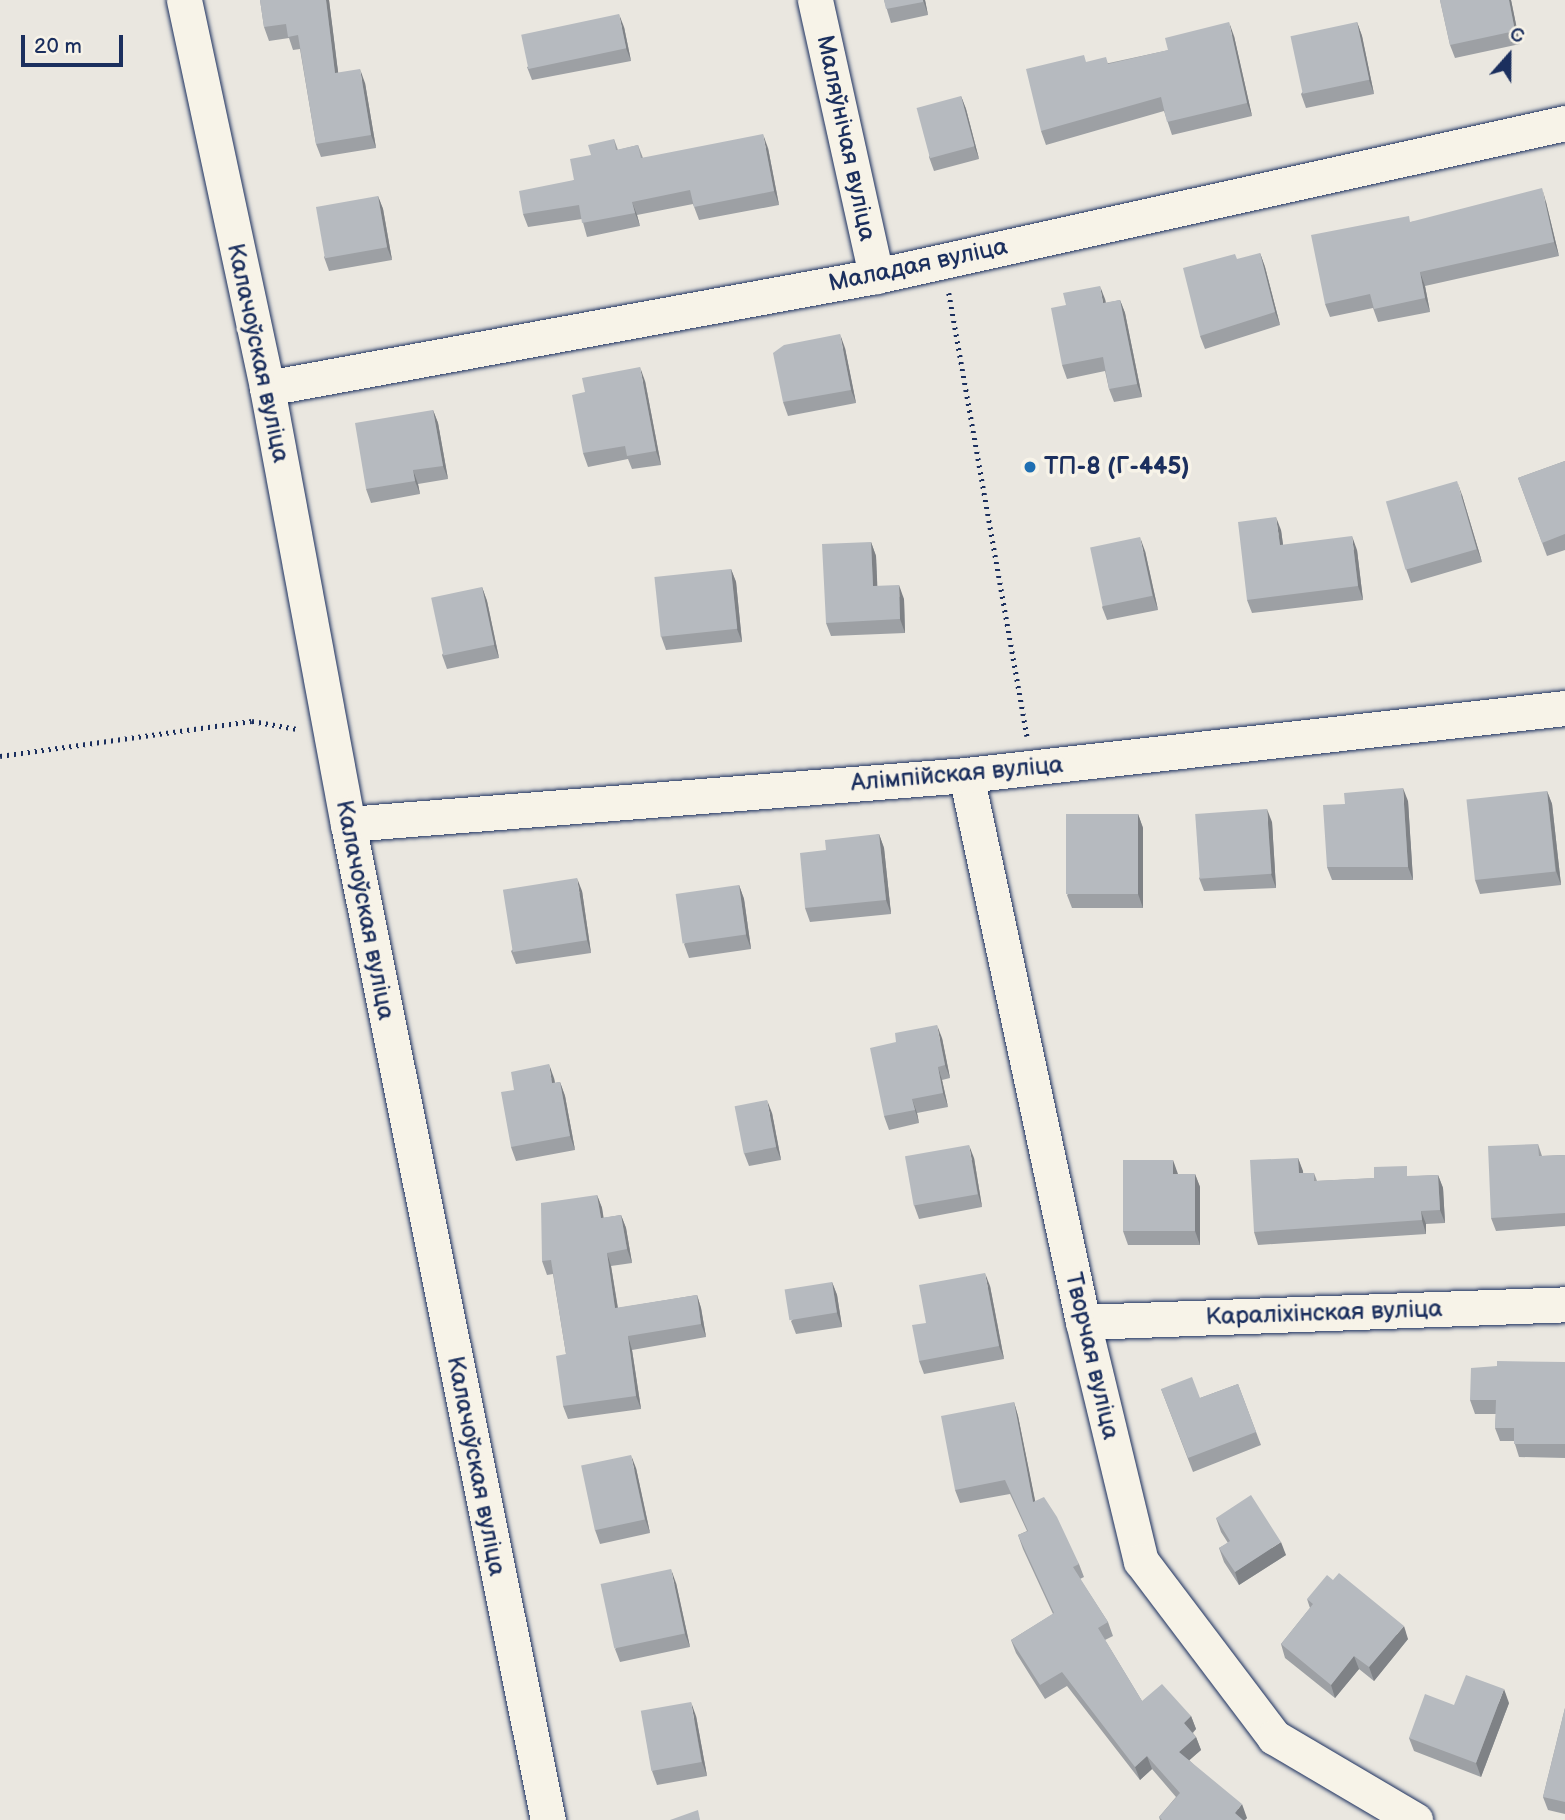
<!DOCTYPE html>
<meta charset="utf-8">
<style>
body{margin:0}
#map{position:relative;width:1565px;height:1820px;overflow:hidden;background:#eae7e0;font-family:"Balsamiq Sans",sans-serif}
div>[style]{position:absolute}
.path>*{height:4.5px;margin-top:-2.25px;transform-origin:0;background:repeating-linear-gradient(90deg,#1b2f5e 0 2px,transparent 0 7px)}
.roads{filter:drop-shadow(0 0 2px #1b2f5e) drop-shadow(0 0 2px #1b2f5e)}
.minor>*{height:35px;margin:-17.5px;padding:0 17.5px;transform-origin:17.5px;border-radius:17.5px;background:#f7f3e8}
.wall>*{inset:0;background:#9da0a4}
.shaded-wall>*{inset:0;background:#7f8286}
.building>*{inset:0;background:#b6babf;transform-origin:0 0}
.dots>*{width:19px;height:19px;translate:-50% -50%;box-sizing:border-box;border:4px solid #f7f3e8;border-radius:50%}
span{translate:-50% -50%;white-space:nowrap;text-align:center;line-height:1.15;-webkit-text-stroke:7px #f7f3e8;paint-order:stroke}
.street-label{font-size:24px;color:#1b2f5e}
.poi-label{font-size:24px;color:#1b2f5e;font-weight:700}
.left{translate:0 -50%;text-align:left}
.north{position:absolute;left:1474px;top:21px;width:70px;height:70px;-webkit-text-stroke:5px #f7f3e8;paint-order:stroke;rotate:21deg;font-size:19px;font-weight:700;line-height:28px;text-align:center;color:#1b2f5e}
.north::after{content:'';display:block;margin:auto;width:24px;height:32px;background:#1b2f5e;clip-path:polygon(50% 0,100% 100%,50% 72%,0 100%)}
.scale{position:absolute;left:21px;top:35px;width:102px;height:32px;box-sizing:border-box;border:4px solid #1b2f5e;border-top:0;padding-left:9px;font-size:21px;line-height:24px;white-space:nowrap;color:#1b2f5e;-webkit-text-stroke:5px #f7f3e8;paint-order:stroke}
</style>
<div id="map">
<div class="path">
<i style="left:949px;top:293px;width:450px;rotate:80deg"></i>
<i style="left:0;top:756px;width:254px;rotate:-7.9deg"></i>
<i style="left:252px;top:721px;width:46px;rotate:10.1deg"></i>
</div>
<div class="roads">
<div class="minor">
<i style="left:184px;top:0;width:397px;rotate:77.9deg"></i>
<i style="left:267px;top:388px;width:443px;rotate:79.5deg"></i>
<i style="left:348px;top:824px;width:1016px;rotate:78.65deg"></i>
<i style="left:815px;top:0;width:283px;rotate:77.5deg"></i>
<i style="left:267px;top:388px;width:619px;rotate:-10.42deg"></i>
<i style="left:876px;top:276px;width:706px;rotate:-12.52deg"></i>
<i style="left:966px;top:775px;width:559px;rotate:77.93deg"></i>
<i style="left:1083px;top:1322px;width:246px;rotate:76.4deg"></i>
<i style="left:1141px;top:1561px;width:221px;rotate:52.9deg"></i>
<i style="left:1274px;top:1737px;width:164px;rotate:30.5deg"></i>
<i style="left:348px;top:824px;width:620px;rotate:-4.53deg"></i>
<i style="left:966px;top:775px;width:603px;rotate:-6.38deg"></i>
<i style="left:1083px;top:1322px;width:482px;rotate:-2.1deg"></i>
</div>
</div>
<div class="wall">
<i style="clip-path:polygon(260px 0,329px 0,338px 73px,365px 83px,376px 148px,321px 157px,316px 144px,300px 49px,293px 50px,289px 38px,269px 41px,264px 27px)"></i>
<i style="clip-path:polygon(884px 0,925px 0,928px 15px,891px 23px)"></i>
<i style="clip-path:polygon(1440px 0,1511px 0,1520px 44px,1455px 58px,1450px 45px)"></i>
<i style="clip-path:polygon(1357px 22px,1362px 36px,1374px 94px,1306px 108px,1301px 94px)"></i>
<i style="clip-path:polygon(624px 27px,631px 61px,532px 80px,527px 67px)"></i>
<i style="clip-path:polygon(1234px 36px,1252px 116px,1172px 135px,1164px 111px,1046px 145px,1041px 131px,1087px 62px,1109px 63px)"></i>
<i style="clip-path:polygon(961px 96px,966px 109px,979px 159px,934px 171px,929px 157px)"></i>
<i style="clip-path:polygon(614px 139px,618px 150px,638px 145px,643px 158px,768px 148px,779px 205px,699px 220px,693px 204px,637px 215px,640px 226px,587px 237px,582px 219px,528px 227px,523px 214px,574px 180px)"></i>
<i style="clip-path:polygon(378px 196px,383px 209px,392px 260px,329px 271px,324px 257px)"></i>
<i style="clip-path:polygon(1546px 202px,1559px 256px,1425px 286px,1430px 312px,1378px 322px,1373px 308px,1330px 317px,1325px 304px,1411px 222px)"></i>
<i style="clip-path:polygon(1260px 253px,1265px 267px,1280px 325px,1205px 349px,1200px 336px)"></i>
<i style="clip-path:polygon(1105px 299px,1106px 303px,1120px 300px,1125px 313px,1142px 397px,1114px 402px,1109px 389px,1105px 371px,1067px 379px,1062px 365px)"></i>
<i style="clip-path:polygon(845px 348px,856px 403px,788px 416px,783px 402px)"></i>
<i style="clip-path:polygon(645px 381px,661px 465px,632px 469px,628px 459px,588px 467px,583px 453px)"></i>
<i style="clip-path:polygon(433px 410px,438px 423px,448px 479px,418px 484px,420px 494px,371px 503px,366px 489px)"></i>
<i style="clip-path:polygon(1565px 461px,1565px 550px,1547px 556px,1518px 478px)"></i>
<i style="clip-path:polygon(1462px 495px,1482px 562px,1411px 583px,1406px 569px)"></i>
<i style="clip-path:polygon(1281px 530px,1283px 545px,1357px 550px,1363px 600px,1252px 613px,1247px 600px)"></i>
<i style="clip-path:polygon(871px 542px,876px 556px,877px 586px,904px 599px,905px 633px,831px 636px,826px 623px)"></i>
<i style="clip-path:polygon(1145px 551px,1158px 610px,1107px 620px,1102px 607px)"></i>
<i style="clip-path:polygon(731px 569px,736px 582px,742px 642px,666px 650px,661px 636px)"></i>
<i style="clip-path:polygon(482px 587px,487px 601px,499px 658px,447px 669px,442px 655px)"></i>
<i style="clip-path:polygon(1547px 791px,1552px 804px,1561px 885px,1480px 894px,1475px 880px)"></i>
<i style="clip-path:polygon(1408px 801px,1413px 880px,1332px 880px,1327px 867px)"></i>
<i style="clip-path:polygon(1138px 814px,1143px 828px,1143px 908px,1072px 908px,1067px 895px)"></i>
<i style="clip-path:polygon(1272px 822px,1276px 888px,1204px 891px,1199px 878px)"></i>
<i style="clip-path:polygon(879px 834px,884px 848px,891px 914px,810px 922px,805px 908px,826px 850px)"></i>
<i style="clip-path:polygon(739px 885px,744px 899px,751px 949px,689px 958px,684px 944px)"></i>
<i style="clip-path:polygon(582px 891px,591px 953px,516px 964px,511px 951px)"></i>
<i style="clip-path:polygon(942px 1038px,950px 1078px,942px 1080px,948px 1107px,917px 1113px,919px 1123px,889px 1130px,884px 1116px)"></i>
<i style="clip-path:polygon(554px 1078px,555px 1083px,560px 1082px,565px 1096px,575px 1150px,516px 1161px,511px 1147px,514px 1090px)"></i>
<i style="clip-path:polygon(772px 1113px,781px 1160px,749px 1166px,744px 1153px)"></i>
<i style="clip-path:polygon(1538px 1144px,1542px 1156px,1565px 1155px,1565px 1226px,1496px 1231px,1491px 1218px)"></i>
<i style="clip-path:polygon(974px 1158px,982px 1207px,919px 1219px,914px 1205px)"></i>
<i style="clip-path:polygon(1298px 1158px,1303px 1173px,1314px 1173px,1317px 1181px,1438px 1175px,1443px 1188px,1445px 1223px,1426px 1224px,1426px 1234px,1258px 1245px,1254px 1232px)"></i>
<i style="clip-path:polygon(1178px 1174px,1195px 1174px,1200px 1187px,1200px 1245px,1128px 1245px,1123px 1231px)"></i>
<i style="clip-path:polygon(597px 1195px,602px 1208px,603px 1218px,621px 1215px,626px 1228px,632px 1263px,611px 1266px,618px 1308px,697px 1295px,701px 1308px,706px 1337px,632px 1350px,641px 1409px,568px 1419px,563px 1406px,566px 1354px,553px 1274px,547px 1275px,542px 1261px)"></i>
<i style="clip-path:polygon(832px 1282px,837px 1295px,842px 1327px,796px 1334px,791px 1321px)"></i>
<i style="clip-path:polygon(990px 1286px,1004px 1359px,924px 1374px,919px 1361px,926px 1323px)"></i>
<i style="clip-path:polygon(1565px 1362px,1565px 1458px,1519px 1457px,1514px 1441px,1500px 1441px,1495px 1428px,1496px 1414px,1475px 1414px,1470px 1400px,1497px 1366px)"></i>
<i style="clip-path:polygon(1238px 1384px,1261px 1445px,1193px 1472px,1161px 1389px,1200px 1398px)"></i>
<i style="clip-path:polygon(1014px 1402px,1018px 1416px,1035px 1501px,1079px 1564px,1084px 1577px,1080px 1579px,1108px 1622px,1113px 1636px,1105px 1640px,1142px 1701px,1191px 1716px,1196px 1729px,1193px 1733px,1196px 1737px,1201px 1750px,1189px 1760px,1247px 1818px,1245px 1820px,1160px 1820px,1159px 1817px,1176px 1797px,1152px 1769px,1140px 1780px,1067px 1686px,1045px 1699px,1016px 1653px,1011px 1640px,1053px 1614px,1023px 1549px,1018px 1535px,1027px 1531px,1010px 1494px,960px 1503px,955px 1490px)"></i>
<i style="clip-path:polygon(636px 1468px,650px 1533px,600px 1544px,595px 1530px)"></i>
<i style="clip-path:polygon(1216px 1518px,1286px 1555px,1239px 1585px,1224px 1562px,1219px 1548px,1228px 1543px,1221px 1532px)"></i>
<i style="clip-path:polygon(676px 1583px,690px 1647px,620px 1662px,615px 1649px)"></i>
<i style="clip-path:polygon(1307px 1599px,1408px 1639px,1374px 1681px,1359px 1669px,1335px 1698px,1285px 1658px,1281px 1644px,1310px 1608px)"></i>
<i style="clip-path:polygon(1509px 1703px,1481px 1777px,1414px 1751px,1409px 1738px,1454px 1705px)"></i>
<i style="clip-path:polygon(1565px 1708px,1565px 1814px,1548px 1810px,1543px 1797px)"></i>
<i style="clip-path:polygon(696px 1716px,707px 1776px,657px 1785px,652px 1771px)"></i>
</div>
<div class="shaded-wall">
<i style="clip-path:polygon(326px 0,329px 0,340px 87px,335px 73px)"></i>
<i style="clip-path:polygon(923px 0,925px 0,928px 15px)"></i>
<i style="clip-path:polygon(1509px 0,1511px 0,1520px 44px,1515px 31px)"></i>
<i style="clip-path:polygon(619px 14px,624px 27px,631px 61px,626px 48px)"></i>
<i style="clip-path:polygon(1229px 22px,1234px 36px,1252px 116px,1247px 103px)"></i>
<i style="clip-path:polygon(1357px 22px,1362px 36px,1374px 94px,1369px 80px)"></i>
<i style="clip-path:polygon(360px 69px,365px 83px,376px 148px,371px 135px)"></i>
<i style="clip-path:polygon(961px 96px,966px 109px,979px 159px,974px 146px)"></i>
<i style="clip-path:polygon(763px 134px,768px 148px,779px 205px,774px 191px)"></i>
<i style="clip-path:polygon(1542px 188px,1546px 202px,1559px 256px,1554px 242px)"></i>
<i style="clip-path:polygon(378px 196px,383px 209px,392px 260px,387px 247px)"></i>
<i style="clip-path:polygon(632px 202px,637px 215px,640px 226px,635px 213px)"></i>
<i style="clip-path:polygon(1260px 253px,1265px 267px,1280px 325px,1275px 312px)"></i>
<i style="clip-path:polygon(1420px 272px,1425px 286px,1430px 312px,1425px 298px)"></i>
<i style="clip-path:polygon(1100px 286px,1105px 299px,1108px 317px,1103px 303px)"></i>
<i style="clip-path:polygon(1120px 300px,1125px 313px,1142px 397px,1137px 384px)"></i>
<i style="clip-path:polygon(840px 334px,845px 348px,856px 403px,851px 390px)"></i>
<i style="clip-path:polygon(640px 367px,645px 381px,661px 465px,656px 451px)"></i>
<i style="clip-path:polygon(433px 410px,438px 423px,448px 479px,443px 466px)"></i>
<i style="clip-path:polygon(413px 470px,418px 484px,420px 494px,415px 481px)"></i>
<i style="clip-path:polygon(1457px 481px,1462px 495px,1482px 562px,1477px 549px)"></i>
<i style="clip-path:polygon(1276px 517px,1281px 530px,1285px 559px,1280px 545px)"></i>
<i style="clip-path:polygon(1352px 536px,1357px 550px,1363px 600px,1358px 586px)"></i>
<i style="clip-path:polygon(1140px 537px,1145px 551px,1158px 610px,1153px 596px)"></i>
<i style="clip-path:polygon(871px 542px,876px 556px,878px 600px,873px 586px)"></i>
<i style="clip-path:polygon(731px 569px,736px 582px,742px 642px,737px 629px)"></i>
<i style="clip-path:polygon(899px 585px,904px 599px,905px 633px,900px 619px)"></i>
<i style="clip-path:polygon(482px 587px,487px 601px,499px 658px,494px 645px)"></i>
<i style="clip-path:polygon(1403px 788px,1408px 801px,1413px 880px,1408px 867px)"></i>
<i style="clip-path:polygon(1547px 791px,1552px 804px,1561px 885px,1556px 871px)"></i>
<i style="clip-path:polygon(1267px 809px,1272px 822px,1276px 888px,1271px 874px)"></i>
<i style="clip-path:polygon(1138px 814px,1143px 828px,1143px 908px,1138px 894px)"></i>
<i style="clip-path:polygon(879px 834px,884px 848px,891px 914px,886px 900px)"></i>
<i style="clip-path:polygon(577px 878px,582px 891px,591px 953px,587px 940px)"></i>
<i style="clip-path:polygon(739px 885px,744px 899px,751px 949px,746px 935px)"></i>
<i style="clip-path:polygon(937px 1025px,942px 1038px,950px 1078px,945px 1065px)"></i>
<i style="clip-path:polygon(549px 1064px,554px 1078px,557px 1097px,552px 1083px)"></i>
<i style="clip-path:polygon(938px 1067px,942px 1080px,948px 1107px,943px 1093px)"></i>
<i style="clip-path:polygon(560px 1082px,565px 1096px,575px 1150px,570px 1136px)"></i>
<i style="clip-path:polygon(912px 1099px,917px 1113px,919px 1123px,915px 1110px)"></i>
<i style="clip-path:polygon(767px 1100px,772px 1113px,781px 1160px,776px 1147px)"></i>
<i style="clip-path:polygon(969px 1145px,974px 1158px,982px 1207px,978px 1194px)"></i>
<i style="clip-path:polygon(1298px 1158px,1303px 1171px,1304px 1187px,1299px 1173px)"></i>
<i style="clip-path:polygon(1173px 1160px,1178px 1174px,1173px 1174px)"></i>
<i style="clip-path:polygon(1195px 1174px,1200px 1187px,1200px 1245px,1195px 1231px)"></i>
<i style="clip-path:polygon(1438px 1175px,1443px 1188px,1445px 1223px,1440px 1210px)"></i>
<i style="clip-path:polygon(597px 1195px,602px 1208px,606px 1232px,601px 1218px)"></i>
<i style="clip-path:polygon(1421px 1211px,1426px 1224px,1426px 1234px,1422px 1220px)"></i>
<i style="clip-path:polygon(621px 1215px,626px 1228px,632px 1263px,627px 1249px)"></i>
<i style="clip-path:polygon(607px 1253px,611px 1266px,620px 1322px,615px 1308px)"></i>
<i style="clip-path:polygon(985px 1273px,990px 1286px,1004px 1359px,999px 1346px)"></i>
<i style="clip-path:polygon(832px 1282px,837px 1295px,842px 1327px,837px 1313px)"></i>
<i style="clip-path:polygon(697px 1295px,701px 1308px,706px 1337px,701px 1324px)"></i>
<i style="clip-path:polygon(628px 1336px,632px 1350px,641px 1409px,636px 1396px)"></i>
<i style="clip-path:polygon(1014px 1402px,1018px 1416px,1038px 1515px,1033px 1502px)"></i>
<i style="clip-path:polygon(631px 1455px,636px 1468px,650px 1533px,645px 1519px)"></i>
<i style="clip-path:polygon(1281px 1542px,1286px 1555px,1239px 1585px,1235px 1572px)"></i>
<i style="clip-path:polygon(671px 1569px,676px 1583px,690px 1647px,685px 1634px)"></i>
<i style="clip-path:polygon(1404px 1626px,1408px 1639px,1374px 1681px,1369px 1667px)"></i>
<i style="clip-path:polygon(1354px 1656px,1359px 1669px,1335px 1698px,1331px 1685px)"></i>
<i style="clip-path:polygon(1504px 1689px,1509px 1703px,1481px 1777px,1476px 1763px)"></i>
<i style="clip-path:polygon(691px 1702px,696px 1716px,707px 1776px,702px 1762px)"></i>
<i style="clip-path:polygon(1191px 1716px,1196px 1729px,1188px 1737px,1184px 1723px)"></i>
<i style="clip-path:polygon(1196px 1737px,1201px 1750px,1184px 1765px,1179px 1752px)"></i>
<i style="clip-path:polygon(1147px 1756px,1152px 1769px,1140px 1780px,1135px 1767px)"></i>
<i style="clip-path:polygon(1242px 1804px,1247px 1818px,1245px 1820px,1237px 1820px,1235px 1813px)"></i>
</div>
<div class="building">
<i style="clip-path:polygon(260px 0,326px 0,335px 73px,360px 69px,371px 135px,316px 144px,298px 35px,288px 37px,286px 24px,264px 27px)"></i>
<i style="clip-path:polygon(884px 0,923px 0,923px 2px,886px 9px)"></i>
<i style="clip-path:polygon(1440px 0,1509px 0,1515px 31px,1450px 45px)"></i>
<i style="left:619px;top:14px;width:35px;height:100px;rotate:78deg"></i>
<i style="clip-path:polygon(1229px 22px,1247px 103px,1167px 122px,1161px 97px,1041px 131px,1026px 69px,1084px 55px,1086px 62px,1106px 57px,1108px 64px,1168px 50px,1165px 38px)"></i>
<i style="left:1357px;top:22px;width:59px;height:68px;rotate:78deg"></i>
<i style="left:961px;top:96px;width:52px;height:46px;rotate:75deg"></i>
<i style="clip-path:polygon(763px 134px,774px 191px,694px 207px,690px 190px,632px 202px,635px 213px,582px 223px,579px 205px,523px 214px,519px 191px,574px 180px,570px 159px,591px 155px,588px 145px,614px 139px,616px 150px,638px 145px,641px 158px)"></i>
<i style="clip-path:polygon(1542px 188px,1554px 242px,1420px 272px,1425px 298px,1374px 309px,1370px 294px,1325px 304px,1311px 235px,1409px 216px,1410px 222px)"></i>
<i style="left:378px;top:196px;width:52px;height:63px;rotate:80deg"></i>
<i style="clip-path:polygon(1260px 253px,1275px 312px,1200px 336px,1183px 268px,1235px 254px,1237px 259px)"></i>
<i style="clip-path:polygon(1100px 286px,1103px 303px,1120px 300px,1137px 384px,1109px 389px,1103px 357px,1062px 365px,1051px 308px,1066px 305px,1063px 293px)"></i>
<i style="clip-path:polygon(840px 334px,851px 390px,783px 402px,773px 353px,784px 345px)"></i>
<i style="clip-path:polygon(640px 367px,656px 451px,627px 456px,625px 446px,583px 453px,572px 395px,585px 392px,582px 378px)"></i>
<i style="clip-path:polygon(433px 410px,443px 466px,413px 470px,415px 481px,366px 489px,355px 423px)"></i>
<i style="clip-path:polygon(1565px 461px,1565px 534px,1542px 543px,1518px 478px)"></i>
<i style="left:1457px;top:481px;width:71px;height:74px;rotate:74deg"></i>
<i style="clip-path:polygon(1276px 517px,1280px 545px,1352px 536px,1358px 586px,1247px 600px,1238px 522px)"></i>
<i style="left:1140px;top:537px;width:60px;height:51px;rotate:78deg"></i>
<i style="clip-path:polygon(871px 542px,873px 586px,899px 585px,900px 619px,826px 623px,822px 544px)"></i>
<i style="left:731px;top:569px;width:60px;height:77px;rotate:84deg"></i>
<i style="left:482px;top:587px;width:59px;height:52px;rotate:78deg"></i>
<i style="clip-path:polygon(1403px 788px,1408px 867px,1327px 867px,1323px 805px,1345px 804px,1344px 793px)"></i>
<i style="left:1547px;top:791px;width:81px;height:81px;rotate:84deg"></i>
<i style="left:1267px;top:809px;width:65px;height:72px;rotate:86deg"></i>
<i style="left:1138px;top:814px;width:80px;height:72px;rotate:90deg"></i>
<i style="clip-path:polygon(879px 834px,886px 900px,805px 908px,800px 853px,826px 850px,825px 840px)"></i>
<i style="left:577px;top:878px;width:63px;height:75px;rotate:81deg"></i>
<i style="left:739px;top:885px;width:50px;height:64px;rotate:82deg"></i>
<i style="clip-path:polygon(937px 1025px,945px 1065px,938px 1067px,943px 1093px,912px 1099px,915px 1110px,884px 1116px,870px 1048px,896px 1042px,895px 1033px)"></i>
<i style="clip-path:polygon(549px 1064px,552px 1083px,560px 1082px,570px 1136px,511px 1147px,501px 1092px,514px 1090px,511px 1072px)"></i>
<i style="left:767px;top:1100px;width:48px;height:33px;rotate:79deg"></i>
<i style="clip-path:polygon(1538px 1144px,1539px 1156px,1565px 1155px,1565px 1213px,1491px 1218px,1488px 1146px)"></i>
<i style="left:969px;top:1145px;width:50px;height:65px;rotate:80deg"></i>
<i style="clip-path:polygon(1298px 1158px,1299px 1173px,1314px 1173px,1314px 1181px,1374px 1178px,1374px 1167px,1407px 1166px,1407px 1176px,1438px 1175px,1440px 1210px,1421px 1211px,1422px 1220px,1254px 1232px,1250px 1160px)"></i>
<i style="clip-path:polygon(1123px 1160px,1173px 1160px,1173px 1174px,1195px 1174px,1195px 1231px,1123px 1231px)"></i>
<i style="clip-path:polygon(597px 1195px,601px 1218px,621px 1215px,627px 1249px,607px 1253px,615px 1308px,697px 1295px,701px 1324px,628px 1336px,636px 1396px,563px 1406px,556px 1356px,566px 1354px,551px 1260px,542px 1261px,541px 1203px)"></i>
<i style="clip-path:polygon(985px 1273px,999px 1346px,919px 1361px,912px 1325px,926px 1323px,919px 1285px)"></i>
<i style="left:832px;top:1282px;width:31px;height:48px;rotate:81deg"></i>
<i style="clip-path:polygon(1497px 1361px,1565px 1362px,1565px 1444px,1514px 1444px,1514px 1428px,1495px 1428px,1496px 1400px,1470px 1400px,1471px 1368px,1497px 1366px)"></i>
<i style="clip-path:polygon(1192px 1377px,1200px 1398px,1238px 1384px,1256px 1432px,1188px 1458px,1161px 1389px)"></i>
<i style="clip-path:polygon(1014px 1402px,1033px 1502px,1044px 1497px,1057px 1517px,1079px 1564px,1073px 1567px,1108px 1622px,1098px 1628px,1142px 1701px,1162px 1684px,1191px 1716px,1184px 1723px,1196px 1737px,1179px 1752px,1242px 1804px,1235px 1813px,1243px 1820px,1162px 1820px,1159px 1817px,1180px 1793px,1147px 1756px,1135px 1767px,1062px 1672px,1040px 1685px,1011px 1640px,1054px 1613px,1018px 1535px,1028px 1531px,1005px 1480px,955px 1490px,941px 1416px)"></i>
<i style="left:631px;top:1455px;width:66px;height:51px;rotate:78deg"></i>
<i style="clip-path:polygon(1251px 1495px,1281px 1542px,1235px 1572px,1219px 1548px,1230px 1541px,1216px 1518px)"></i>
<i style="left:671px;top:1569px;width:66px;height:72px;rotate:78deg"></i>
<i style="clip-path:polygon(1339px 1573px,1404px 1626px,1369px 1667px,1354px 1656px,1331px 1685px,1281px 1644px,1313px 1604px,1307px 1599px,1327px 1575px,1333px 1580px)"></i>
<i style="clip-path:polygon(1466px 1675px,1504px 1689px,1476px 1763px,1409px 1738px,1425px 1694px,1454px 1705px)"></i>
<i style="left:691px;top:1702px;width:61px;height:51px;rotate:80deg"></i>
<i style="clip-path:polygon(1565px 1708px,1565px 1802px,1543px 1797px)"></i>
<i style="clip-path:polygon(698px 1810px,700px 1820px,670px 1820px)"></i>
</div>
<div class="dots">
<i style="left:1030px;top:467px;background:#1f6fb2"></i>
</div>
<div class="street-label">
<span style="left:846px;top:138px;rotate:78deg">Маляўнічая вуліца</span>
<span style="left:918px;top:265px;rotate:-12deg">Маладая вуліца</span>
<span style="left:258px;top:353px;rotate:78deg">Калачоўская вуліца</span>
<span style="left:957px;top:774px;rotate:-5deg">Алімпійская вуліца</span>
<span style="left:365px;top:910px;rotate:79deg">Калачоўская вуліца</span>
<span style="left:1324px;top:1313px;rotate:-2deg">Караліхінская вуліца</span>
<span style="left:1092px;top:1356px;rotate:77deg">Творчая вуліца</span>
<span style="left:476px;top:1466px;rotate:79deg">Калачоўская вуліца</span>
</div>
<div class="poi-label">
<span class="left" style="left:1044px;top:467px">ТП-8 (Г-445)</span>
</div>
<div class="north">С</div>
<div class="scale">20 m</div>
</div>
